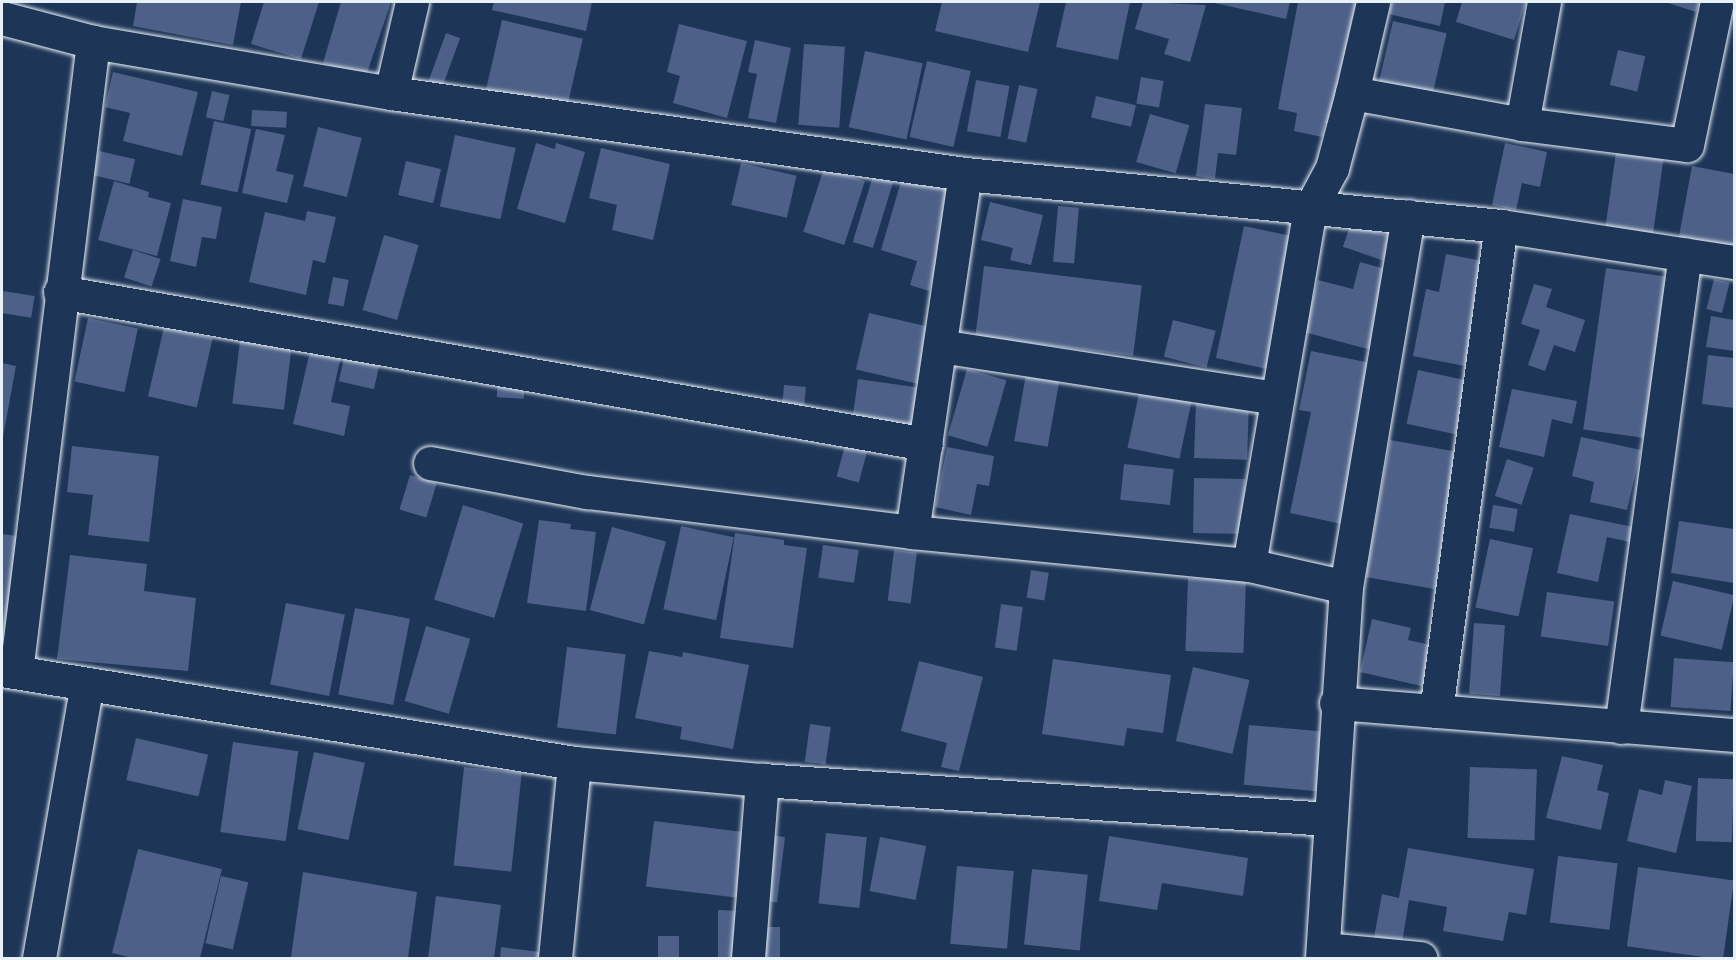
<!DOCTYPE html>
<style>
body{margin:0}
#map{position:relative;width:1736px;height:960px;overflow:hidden;background:#1d3557;font-family:Itim,sans-serif}
div>[style]{position:absolute}
.building>*{inset:0;background:#4d6087;transform-origin:0 0}
.roads{filter:drop-shadow(0 0 2px #e8f1f8) drop-shadow(0 0 2px #e8f1f8)}
.minor>*{height:33px;margin:-16.5px;padding:0 16.5px;transform-origin:16.5px;border-radius:16.5px;background:#1d3557}
span{translate:-50% -50%;white-space:nowrap;text-align:center;line-height:1.15;-webkit-text-stroke:6px #1d3557;paint-order:stroke}
.frame{position:absolute;inset:0;border:3px solid #e8f1f8;pointer-events:none}
</style>
<div id="map">
<div class="building">
<i style="clip-path:polygon(137px 2px,241px 2px,233px 45px,133px 26px)"></i>
<i style="clip-path:polygon(264px 2px,319px 2px,301px 59px,251px 44px)"></i>
<i style="clip-path:polygon(341px 2px,391px 2px,366px 76px,323px 63px)"></i>
<i style="clip-path:polygon(494px 2px,592px 2px,586px 31px,492px 10px)"></i>
<i style="clip-path:polygon(942px 2px,1040px 2px,1028px 52px,935px 31px)"></i>
<i style="clip-path:polygon(1066px 2px,1130px 2px,1118px 60px,1056px 47px)"></i>
<i style="clip-path:polygon(1143px 2px,1206px 5px,1190px 62px,1164px 54px,1169px 39px,1135px 29px)"></i>
<i style="clip-path:polygon(1210px 2px,1290px 2px,1286px 19px)"></i>
<i style="clip-path:polygon(1298px 2px,1365px 2px,1341px 126px,1325px 123px,1322px 137px,1294px 131px,1297px 113px,1278px 109px)"></i>
<i style="clip-path:polygon(1392px 2px,1445px 2px,1440px 26px,1389px 14px)"></i>
<i style="clip-path:polygon(1462px 2px,1526px 2px,1514px 40px,1456px 22px)"></i>
<i style="clip-path:polygon(1665px 2px,1699px 2px,1696px 12px)"></i>
<i style="left:502px;top:20px;width:83px;height:73px;rotate:13deg"></i>
<i style="left:1393px;top:21px;width:55px;height:73px;rotate:13deg"></i>
<i style="clip-path:polygon(679px 24px,747px 41px,727px 118px,673px 103px,680px 76px,667px 72px)"></i>
<i style="left:446px;top:33px;width:15px;height:51px;rotate:20deg"></i>
<i style="clip-path:polygon(755px 40px,791px 48px,776px 123px,748px 118px,757px 74px,748px 72px)"></i>
<i style="left:804px;top:44px;width:41px;height:81px;rotate:4deg"></i>
<i style="left:1618px;top:50px;width:28px;height:36px;rotate:13deg"></i>
<i style="left:865px;top:51px;width:59px;height:78px;rotate:12deg"></i>
<i style="left:927px;top:61px;width:45px;height:78px;rotate:13deg"></i>
<i style="clip-path:polygon(113px 72px,198px 92px,182px 156px,123px 141px,130px 113px,105px 107px)"></i>
<i style="left:1141px;top:77px;width:23px;height:27px;rotate:10deg"></i>
<i style="left:976px;top:80px;width:34px;height:52px;rotate:10deg"></i>
<i style="left:1019px;top:85px;width:19px;height:55px;rotate:12deg"></i>
<i style="left:212px;top:91px;width:18px;height:27px;rotate:13deg"></i>
<i style="left:1096px;top:96px;width:41px;height:22px;rotate:13deg"></i>
<i style="clip-path:polygon(1205px 104px,1242px 108px,1236px 155px,1218px 153px,1215px 179px,1196px 176px)"></i>
<i style="left:252px;top:110px;width:35px;height:16px;rotate:3deg"></i>
<i style="left:1150px;top:114px;width:41px;height:50px;rotate:16deg"></i>
<i style="left:214px;top:121px;width:38px;height:65px;rotate:12deg"></i>
<i style="left:318px;top:127px;width:45px;height:61px;rotate:14deg"></i>
<i style="clip-path:polygon(256px 129px,285px 135px,276px 171px,294px 175px,287px 203px,242px 193px)"></i>
<i style="left:455px;top:135px;width:62px;height:73px;rotate:12deg"></i>
<i style="clip-path:polygon(536px 143px,555px 149px,556px 143px,585px 152px,565px 223px,517px 209px)"></i>
<i style="clip-path:polygon(1505px 143px,1547px 152px,1540px 187px,1522px 183px,1516px 210px,1492px 205px)"></i>
<i style="clip-path:polygon(601px 148px,670px 164px,653px 240px,612px 230px,617px 205px,589px 198px)"></i>
<i style="left:99px;top:151px;width:37px;height:25px;rotate:13deg"></i>
<i style="left:1616px;top:152px;width:48px;height:81px;rotate:8deg"></i>
<i style="left:406px;top:161px;width:36px;height:35px;rotate:13deg"></i>
<i style="left:741px;top:163px;width:57px;height:43px;rotate:13deg"></i>
<i style="clip-path:polygon(1692px 166px,1734px 174px,1734px 251px,1678px 242px)"></i>
<i style="left:824px;top:168px;width:43px;height:67px;rotate:18deg"></i>
<i style="clip-path:polygon(904px 171px,953px 186px,952px 214px,929px 291px,910px 285px,917px 261px,881px 250px)"></i>
<i style="left:873px;top:176px;width:21px;height:69px;rotate:17deg"></i>
<i style="clip-path:polygon(114px 181px,149px 192px,148px 197px,171px 203px,157px 256px,98px 240px)"></i>
<i style="clip-path:polygon(183px 199px,222px 207px,216px 239px,202px 237px,196px 267px,170px 261px)"></i>
<i style="clip-path:polygon(990px 202px,1043px 215px,1031px 265px,1010px 260px,1013px 248px,981px 240px)"></i>
<i style="left:1058px;top:206px;width:21px;height:56px;rotate:5deg"></i>
<i style="clip-path:polygon(307px 211px,336px 217px,325px 263px,313px 260px,306px 295px,249px 282px,265px 212px,305px 221px)"></i>
<i style="left:1351px;top:223px;width:43px;height:25px;rotate:19deg"></i>
<i style="left:1244px;top:226px;width:57px;height:135px;rotate:12deg"></i>
<i style="left:384px;top:235px;width:36px;height:78px;rotate:16deg"></i>
<i style="left:133px;top:250px;width:29px;height:29px;rotate:18deg"></i>
<i style="clip-path:polygon(1446px 254px,1488px 262px,1475px 368px,1413px 356px,1426px 289px,1439px 292px)"></i>
<i style="clip-path:polygon(1360px 262px,1396px 272px,1375px 351px,1304px 332px,1318px 280px,1353px 289px)"></i>
<i style="left:984px;top:266px;width:159px;height:71px;rotate:7deg"></i>
<i style="left:1606px;top:268px;width:62px;height:163px;rotate:8deg"></i>
<i style="left:333px;top:277px;width:16px;height:27px;rotate:11deg"></i>
<i style="left:1714px;top:279px;width:16px;height:31px;rotate:14deg"></i>
<i style="clip-path:polygon(1534px 284px,1552px 289px,1546px 307px,1585px 320px,1575px 352px,1554px 345px,1545px 371px,1528px 365px,1540px 330px,1521px 324px)"></i>
<i style="left:3px;top:291px;width:32px;height:22px;rotate:9deg"></i>
<i style="left:869px;top:313px;width:70px;height:58px;rotate:13deg"></i>
<i style="clip-path:polygon(1711px 316px,1734px 320px,1734px 351px,1706px 347px)"></i>
<i style="left:88px;top:318px;width:51px;height:65px;rotate:12deg"></i>
<i style="left:1173px;top:320px;width:44px;height:38px;rotate:14deg"></i>
<i style="left:164px;top:327px;width:50px;height:71px;rotate:13deg"></i>
<i style="left:240px;top:341px;width:52px;height:63px;rotate:7deg"></i>
<i style="clip-path:polygon(312px 343px,342px 351px,331px 402px,350px 406px,344px 436px,293px 424px)"></i>
<i style="left:346px;top:350px;width:36px;height:32px;rotate:13deg"></i>
<i style="clip-path:polygon(1311px 351px,1381px 365px,1342px 524px,1290px 513px,1311px 412px,1299px 410px)"></i>
<i style="clip-path:polygon(1708px 355px,1734px 358px,1734px 408px,1702px 404px)"></i>
<i style="clip-path:polygon(2px 363px,16px 366px,3px 437px,2px 437px)"></i>
<i style="left:967px;top:369px;width:41px;height:69px;rotate:16deg"></i>
<i style="left:1418px;top:370px;width:62px;height:55px;rotate:12deg"></i>
<i style="left:1026px;top:374px;width:34px;height:68px;rotate:10deg"></i>
<i style="left:498px;top:379px;width:27px;height:18px;rotate:4deg"></i>
<i style="left:858px;top:379px;width:71px;height:49px;rotate:8deg"></i>
<i style="left:784px;top:385px;width:22px;height:29px;rotate:5deg"></i>
<i style="left:1140px;top:389px;width:53px;height:60px;rotate:12deg"></i>
<i style="clip-path:polygon(1512px 389px,1577px 401px,1572px 424px,1552px 419px,1544px 457px,1499px 447px)"></i>
<i style="left:1196px;top:402px;width:53px;height:56px;rotate:2deg"></i>
<i style="left:848px;top:434px;width:23px;height:44px;rotate:15deg"></i>
<i style="clip-path:polygon(1581px 437px,1641px 450px,1627px 510px,1590px 502px,1594px 482px,1572px 476px)"></i>
<i style="left:1390px;top:440px;width:78px;height:139px;rotate:10deg"></i>
<i style="clip-path:polygon(72px 446px,159px 456px,149px 542px,88px 535px,93px 495px,67px 492px)"></i>
<i style="clip-path:polygon(947px 447px,994px 456px,989px 486px,977px 484px,971px 515px,935px 507px)"></i>
<i style="left:1507px;top:459px;width:28px;height:39px;rotate:18deg"></i>
<i style="left:1124px;top:464px;width:50px;height:36px;rotate:6deg"></i>
<i style="left:410px;top:475px;width:28px;height:36px;rotate:17deg"></i>
<i style="left:1194px;top:478px;width:51px;height:55px;rotate:1deg"></i>
<i style="left:463px;top:505px;width:63px;height:99px;rotate:17deg"></i>
<i style="left:1493px;top:505px;width:25px;height:23px;rotate:9deg"></i>
<i style="clip-path:polygon(1570px 514px,1633px 527px,1630px 542px,1607px 537px,1598px 582px,1557px 573px)"></i>
<i style="clip-path:polygon(539px 520px,571px 524px,570px 529px,596px 532px,586px 611px,527px 603px)"></i>
<i style="clip-path:polygon(1679px 521px,1734px 529px,1734px 583px,1671px 573px)"></i>
<i style="left:681px;top:526px;width:54px;height:85px;rotate:12deg"></i>
<i style="left:612px;top:527px;width:56px;height:86px;rotate:15deg"></i>
<i style="clip-path:polygon(735px 533px,784px 540px,784px 545px,807px 548px,793px 648px,720px 638px)"></i>
<i style="clip-path:polygon(2px 534px,25px 537px,6px 652px,2px 651px)"></i>
<i style="left:1490px;top:539px;width:44px;height:70px;rotate:12deg"></i>
<i style="left:823px;top:545px;width:36px;height:33px;rotate:8deg"></i>
<i style="left:894px;top:550px;width:23px;height:51px;rotate:7deg"></i>
<i style="clip-path:polygon(70px 555px,147px 564px,144px 591px,196px 598px,188px 671px,57px 659px)"></i>
<i style="left:1031px;top:570px;width:18px;height:28px;rotate:9deg"></i>
<i style="left:1188px;top:578px;width:58px;height:73px;rotate:2deg"></i>
<i style="left:1673px;top:581px;width:63px;height:56px;rotate:13deg"></i>
<i style="left:1547px;top:592px;width:68px;height:45px;rotate:8deg"></i>
<i style="left:286px;top:603px;width:60px;height:83px;rotate:11deg"></i>
<i style="left:1001px;top:604px;width:22px;height:44px;rotate:8deg"></i>
<i style="left:355px;top:608px;width:56px;height:88px;rotate:11deg"></i>
<i style="clip-path:polygon(1372px 619px,1411px 628px,1408px 640px,1435px 646px,1426px 687px,1360px 672px)"></i>
<i style="left:1474px;top:623px;width:31px;height:71px;rotate:4deg"></i>
<i style="left:426px;top:626px;width:46px;height:78px;rotate:16deg"></i>
<i style="left:567px;top:647px;width:59px;height:81px;rotate:7deg"></i>
<i style="clip-path:polygon(649px 651px,682px 657px,683px 652px,749px 665px,733px 749px,680px 739px,682px 727px,635px 718px)"></i>
<i style="left:1674px;top:658px;width:60px;height:49px;rotate:4deg"></i>
<i style="clip-path:polygon(1053px 659px,1171px 675px,1163px 733px,1127px 728px,1124px 746px,1042px 734px)"></i>
<i style="clip-path:polygon(919px 661px,983px 677px,959px 771px,941px 767px,947px 743px,901px 731px)"></i>
<i style="left:1193px;top:667px;width:58px;height:76px;rotate:13deg"></i>
<i style="left:810px;top:724px;width:21px;height:38px;rotate:8deg"></i>
<i style="left:1249px;top:725px;width:74px;height:60px;rotate:5deg"></i>
<i style="left:136px;top:738px;width:74px;height:43px;rotate:13deg"></i>
<i style="left:233px;top:742px;width:66px;height:91px;rotate:8deg"></i>
<i style="left:314px;top:752px;width:52px;height:79px;rotate:12deg"></i>
<i style="clip-path:polygon(1562px 756px,1603px 765px,1597px 790px,1609px 793px,1601px 830px,1546px 818px)"></i>
<i style="left:464px;top:767px;width:58px;height:99px;rotate:6deg"></i>
<i style="left:1470px;top:767px;width:67px;height:71px;rotate:2deg"></i>
<i style="left:1698px;top:778px;width:36px;height:63px;rotate:2deg"></i>
<i style="clip-path:polygon(1665px 780px,1692px 786px,1676px 853px,1627px 841px,1639px 789px,1662px 795px)"></i>
<i style="left:654px;top:821px;width:132px;height:66px;rotate:7deg"></i>
<i style="left:826px;top:833px;width:41px;height:71px;rotate:6deg"></i>
<i style="clip-path:polygon(1109px 836px,1248px 858px,1243px 896px,1162px 883px,1157px 910px,1099px 901px)"></i>
<i style="left:880px;top:837px;width:47px;height:55px;rotate:11deg"></i>
<i style="clip-path:polygon(1408px 848px,1534px 869px,1526px 915px,1509px 912px,1503px 941px,1443px 931px,1447px 907px,1409px 900px,1402px 943px,1374px 938px,1382px 894px,1399px 898px)"></i>
<i style="clip-path:polygon(138px 849px,222px 869px,200px 958px,133px 958px,112px 953px)"></i>
<i style="left:1558px;top:856px;width:60px;height:67px;rotate:7deg"></i>
<i style="left:957px;top:866px;width:57px;height:78px;rotate:5deg"></i>
<i style="left:1638px;top:867px;width:97px;height:80px;rotate:8deg"></i>
<i style="left:1032px;top:869px;width:56px;height:76px;rotate:6deg"></i>
<i style="clip-path:polygon(303px 872px,417px 892px,408px 958px,291px 957px)"></i>
<i style="left:221px;top:876px;width:28px;height:69px;rotate:13deg"></i>
<i style="clip-path:polygon(436px 896px,501px 905px,494px 958px,428px 958px)"></i>
<i style="clip-path:polygon(718px 910px,742px 911px,742px 927px,780px 927px,780px 958px,718px 958px)"></i>
<i style="left:658px;top:936px;width:21px;height:22px"></i>
<i style="clip-path:polygon(501px 947px,580px 957px,580px 958px,500px 958px)"></i>
</div>
<div class="roads">
<div class="minor">
<i style="left:1373px;top:2px;width:93px;rotate:103deg"></i>
<i style="left:1352px;top:93px;width:173px;rotate:10.3deg"></i>
<i style="left:1522px;top:124px;width:124px;rotate:-79.8deg"></i>
<i style="left:2px;top:18px;width:94px;rotate:14.8deg"></i>
<i style="left:93px;top:42px;width:302px;rotate:9.7deg"></i>
<i style="left:391px;top:93px;width:580px;rotate:8.03deg"></i>
<i style="left:965px;top:174px;width:539px;rotate:5.54deg"></i>
<i style="left:1501px;top:226px;width:236px;rotate:8.8deg"></i>
<i style="left:391px;top:93px;width:93px;rotate:-77deg"></i>
<i style="left:1522px;top:124px;width:166px;rotate:7.3deg"></i>
<i style="left:1687px;top:145px;width:146px;rotate:-78.2deg"></i>
<i style="left:60px;top:292px;width:879px;rotate:9.96deg"></i>
<i style="left:940px;top:346px;width:340px;rotate:8.8deg"></i>
<i style="left:430px;top:463px;width:160px;rotate:10.5deg"></i>
<i style="left:587px;top:492px;width:327px;rotate:7deg"></i>
<i style="left:912px;top:532px;width:362px;rotate:-81.6deg"></i>
<i style="left:912px;top:532px;width:339px;rotate:5.6deg"></i>
<i style="left:1249px;top:565px;width:99px;rotate:12.8deg"></i>
<i style="left:1249px;top:565px;width:361px;rotate:-80.3deg"></i>
<i style="left:1310px;top:209px;width:47px;rotate:-61.8deg"></i>
<i style="left:1332px;top:168px;width:78px;rotate:-75.1deg"></i>
<i style="left:2px;top:670px;width:580px;rotate:9.23deg"></i>
<i style="left:574px;top:763px;width:189px;rotate:5.2deg"></i>
<i style="left:762px;top:780px;width:567px;rotate:3.94deg"></i>
<i style="left:16px;top:672px;width:635px;rotate:-83.03deg"></i>
<i style="left:1336px;top:703px;width:399px;rotate:4.6deg"></i>
<i style="left:1436px;top:711px;width:489px;rotate:-82.4deg"></i>
<i style="left:1621px;top:727px;width:477px;rotate:-82.3deg"></i>
<i style="left:1325px;top:949px;width:96px;rotate:5.4deg"></i>
<i style="left:39px;top:958px;width:278px;rotate:-80.1deg"></i>
<i style="left:555px;top:958px;width:196px;rotate:-84.4deg"></i>
<i style="left:748px;top:958px;width:179px;rotate:-85.5deg"></i>
<i style="left:1322px;top:958px;width:372px;rotate:-86.3deg"></i>
<i style="left:1346px;top:587px;width:376px;rotate:-80.5deg"></i>
</div>
</div>
<div class="frame"></div>
</div>
